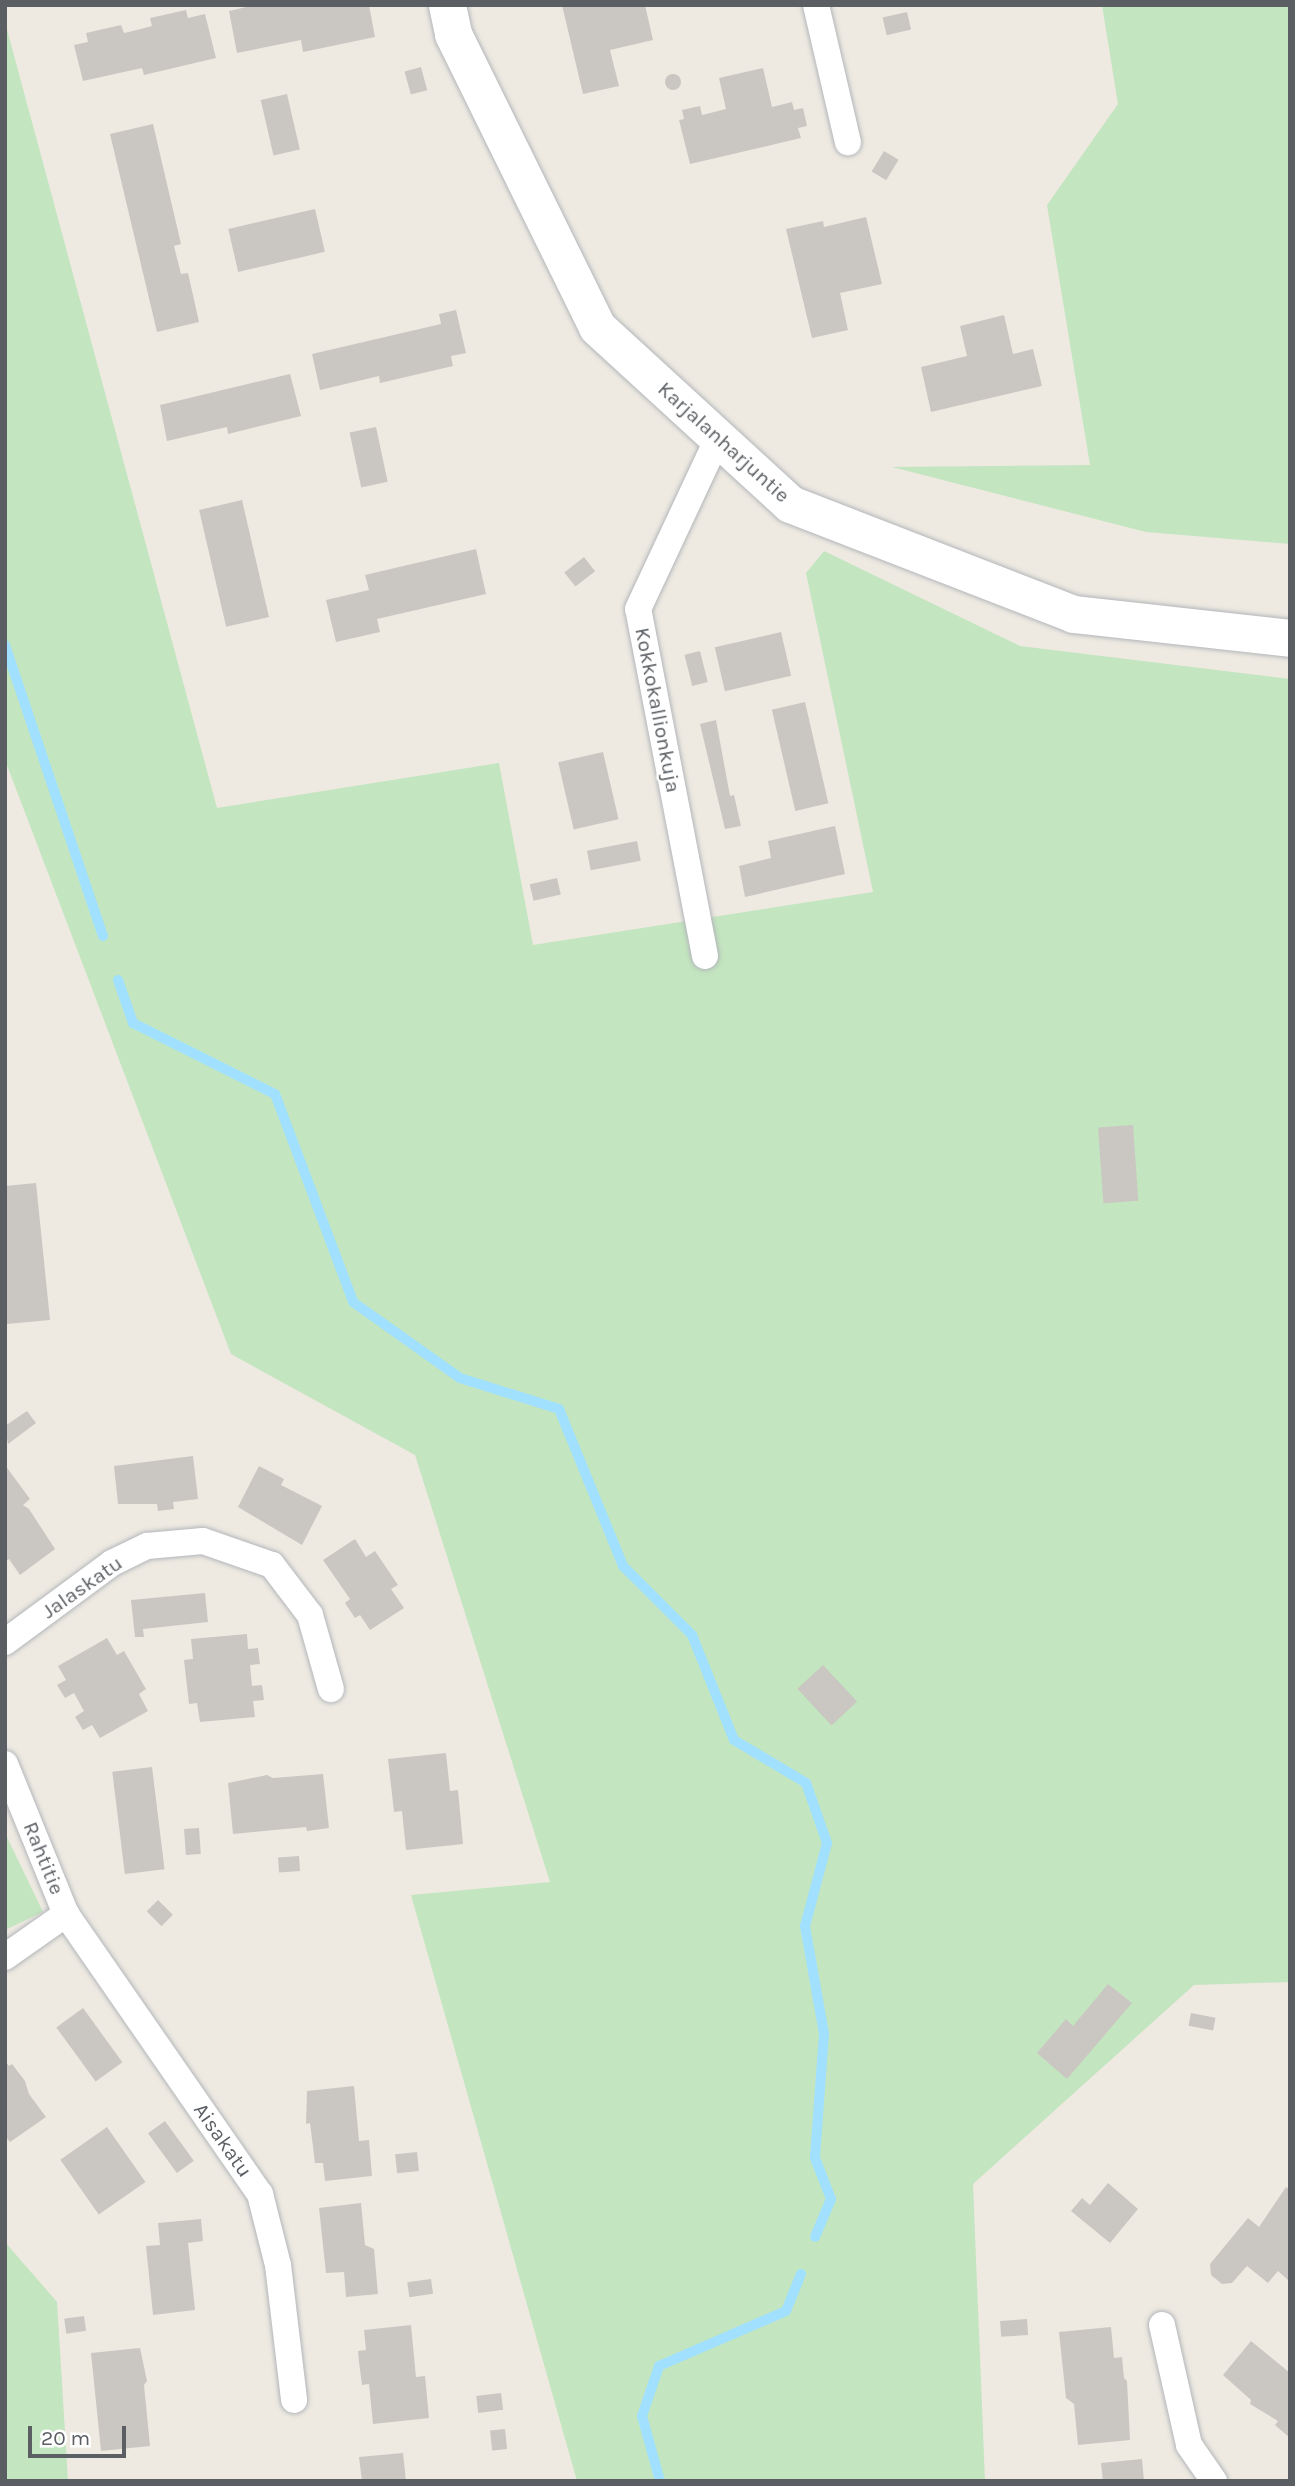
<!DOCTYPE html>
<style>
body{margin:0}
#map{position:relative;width:1295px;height:2486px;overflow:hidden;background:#eeeae2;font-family:Karla,sans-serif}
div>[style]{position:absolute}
.green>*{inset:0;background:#c3e5bf}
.stream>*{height:10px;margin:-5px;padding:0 5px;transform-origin:5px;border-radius:5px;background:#a1e1ff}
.building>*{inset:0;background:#cac7c2;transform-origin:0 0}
.round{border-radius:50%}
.roads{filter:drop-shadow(0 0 2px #b3b6ba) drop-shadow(0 0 2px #b3b6ba)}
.street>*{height:26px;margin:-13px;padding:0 13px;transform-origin:13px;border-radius:13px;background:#fff}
.secondary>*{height:37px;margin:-18.5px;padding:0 18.5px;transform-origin:18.5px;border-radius:18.5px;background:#fff}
span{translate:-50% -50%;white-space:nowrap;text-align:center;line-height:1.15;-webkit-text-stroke:5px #fff;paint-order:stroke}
.street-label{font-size:21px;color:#5b5f63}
.frame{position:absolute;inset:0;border:7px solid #5b5f63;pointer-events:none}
.scale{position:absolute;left:28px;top:2426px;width:98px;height:32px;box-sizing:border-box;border:4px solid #5b5f63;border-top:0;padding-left:9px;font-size:21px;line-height:24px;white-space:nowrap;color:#5b5f63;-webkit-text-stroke:5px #fff;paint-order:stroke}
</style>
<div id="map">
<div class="green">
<i style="clip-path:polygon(1102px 5px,1290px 5px,1290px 544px,1146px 532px,892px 467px,1090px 465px,1047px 205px,1118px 104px)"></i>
<i style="clip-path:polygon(5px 22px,217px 808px,499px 763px,533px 945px,873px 892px,806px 573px,824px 551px,1020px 646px,1290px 679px,1290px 1982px,1194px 1985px,973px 2184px,985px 2481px,577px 2481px,411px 1895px,550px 1882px,415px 1455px,231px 1354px,5px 760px)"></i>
<i style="clip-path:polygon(5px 1833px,43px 1912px,5px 1930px)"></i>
<i style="clip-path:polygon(5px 2242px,57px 2302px,68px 2481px,5px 2481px)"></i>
</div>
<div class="stream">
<i style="left:5px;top:645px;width:307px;rotate:71.4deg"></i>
<i style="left:118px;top:980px;width:46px;rotate:70.8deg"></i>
<i style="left:133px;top:1023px;width:159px;rotate:26.6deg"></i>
<i style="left:275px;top:1094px;width:222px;rotate:69.4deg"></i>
<i style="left:353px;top:1302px;width:131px;rotate:35.4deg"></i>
<i style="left:460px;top:1378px;width:104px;rotate:17.4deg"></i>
<i style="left:559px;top:1409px;width:170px;rotate:67.8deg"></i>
<i style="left:623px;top:1566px;width:98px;rotate:45deg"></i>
<i style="left:692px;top:1635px;width:113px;rotate:68.2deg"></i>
<i style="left:734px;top:1740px;width:84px;rotate:30.8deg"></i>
<i style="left:806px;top:1783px;width:64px;rotate:70.7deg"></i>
<i style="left:827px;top:1843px;width:86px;rotate:104.8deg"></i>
<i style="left:805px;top:1926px;width:110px;rotate:80deg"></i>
<i style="left:824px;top:2034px;width:124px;rotate:94.2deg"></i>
<i style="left:815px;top:2158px;width:44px;rotate:68.7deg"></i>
<i style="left:831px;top:2199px;width:41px;rotate:112.8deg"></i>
<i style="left:660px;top:2481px;width:67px;rotate:-105.5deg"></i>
<i style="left:642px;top:2416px;width:53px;rotate:-71.2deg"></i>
<i style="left:659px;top:2366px;width:138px;rotate:-23.4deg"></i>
<i style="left:786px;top:2311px;width:40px;rotate:-68deg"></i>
</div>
<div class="building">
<i style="clip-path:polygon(255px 5px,369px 5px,375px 37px,303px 52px,301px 40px,237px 53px,229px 11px)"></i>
<i style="clip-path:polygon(562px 5px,645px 5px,653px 40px,610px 50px,619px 86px,583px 94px)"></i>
<i style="clip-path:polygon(186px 10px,188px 18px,205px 14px,216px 58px,144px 75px,142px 68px,83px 81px,74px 45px,88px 42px,86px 33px,121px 25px,124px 33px,137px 30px,152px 26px,150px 18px)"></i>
<i style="left:907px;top:12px;width:18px;height:25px;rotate:77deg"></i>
<i style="left:421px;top:67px;width:24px;height:17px;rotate:75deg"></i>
<i style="clip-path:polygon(763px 68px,772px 107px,792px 102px,794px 110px,803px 108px,807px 126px,798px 128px,801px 138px,690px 164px,679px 120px,684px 119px,682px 110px,700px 106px,702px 115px,726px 109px,719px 78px)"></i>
<i class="round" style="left:665px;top:74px;width:16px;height:16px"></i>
<i style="left:287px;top:94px;width:57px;height:27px;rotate:77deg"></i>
<i style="clip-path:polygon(153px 124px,181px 244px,174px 246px,181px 274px,188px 273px,199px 322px,157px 332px,110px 134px)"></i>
<i style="left:884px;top:151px;width:17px;height:24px;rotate:31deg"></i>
<i style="left:315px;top:209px;width:44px;height:89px;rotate:77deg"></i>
<i style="clip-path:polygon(866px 217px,882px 284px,840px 293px,848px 330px,812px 338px,786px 229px,823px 221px,824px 227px)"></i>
<i style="clip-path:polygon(456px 310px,466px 353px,451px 356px,453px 366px,380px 383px,379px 376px,320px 390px,312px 354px,441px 324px,439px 314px)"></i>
<i style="clip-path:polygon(1004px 315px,1013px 354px,1033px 349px,1042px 386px,931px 412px,921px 367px,967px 356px,960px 326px)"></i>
<i style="clip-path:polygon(290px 374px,301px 416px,228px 434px,227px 427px,167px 441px,160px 405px)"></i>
<i style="left:376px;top:427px;width:56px;height:27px;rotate:78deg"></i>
<i style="left:242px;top:500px;width:120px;height:44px;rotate:77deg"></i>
<i style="clip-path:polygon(476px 549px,486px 594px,377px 619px,380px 632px,336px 642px,326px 600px,369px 590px,365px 575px)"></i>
<i style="left:584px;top:557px;width:18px;height:25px;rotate:52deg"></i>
<i style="left:781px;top:632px;width:45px;height:68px;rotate:77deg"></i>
<i style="left:700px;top:651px;width:32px;height:16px;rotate:76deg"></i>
<i style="left:805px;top:702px;width:104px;height:34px;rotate:77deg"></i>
<i style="clip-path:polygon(716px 720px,730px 796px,734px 795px,741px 826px,725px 829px,700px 724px)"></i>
<i style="left:603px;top:752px;width:69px;height:46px;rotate:77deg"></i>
<i style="clip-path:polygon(835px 826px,845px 874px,745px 897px,739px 866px,771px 858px,768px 841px)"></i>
<i style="left:637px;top:841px;width:20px;height:51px;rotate:79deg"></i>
<i style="left:557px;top:878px;width:17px;height:28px;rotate:77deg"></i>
<i style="left:1133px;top:1125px;width:76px;height:35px;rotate:86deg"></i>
<i style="clip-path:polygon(36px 1183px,50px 1320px,7px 1324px,5px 1186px)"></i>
<i style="clip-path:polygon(27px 1411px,36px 1423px,8px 1444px,5px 1426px)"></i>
<i style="clip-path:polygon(193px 1456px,198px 1499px,173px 1502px,174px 1509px,158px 1511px,157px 1504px,118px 1504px,114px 1466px)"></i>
<i style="clip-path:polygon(5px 1465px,30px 1499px,23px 1505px,29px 1509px,55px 1549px,20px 1575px,9px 1559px,5px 1562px)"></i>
<i style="clip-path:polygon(259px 1466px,284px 1479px,281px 1485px,322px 1506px,302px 1545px,238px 1507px)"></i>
<i style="clip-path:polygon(355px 1539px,366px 1557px,375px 1551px,398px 1585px,391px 1589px,404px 1608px,370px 1630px,360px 1615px,355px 1618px,345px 1603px,350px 1599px,323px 1560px)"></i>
<i style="clip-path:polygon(205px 1593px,208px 1622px,143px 1629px,144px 1637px,135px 1637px,131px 1600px)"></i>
<i style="clip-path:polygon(247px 1634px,248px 1649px,258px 1648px,260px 1664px,250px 1665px,252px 1686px,262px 1685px,264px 1700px,253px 1701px,255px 1717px,200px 1722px,197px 1703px,189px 1704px,184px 1660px,193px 1659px,191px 1639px)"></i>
<i style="clip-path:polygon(107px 1638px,117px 1655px,124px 1651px,146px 1689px,139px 1694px,148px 1711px,100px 1738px,92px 1725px,83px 1730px,75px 1717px,84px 1711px,74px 1693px,65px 1698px,57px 1685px,66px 1680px,58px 1666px)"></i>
<i style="left:823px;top:1665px;width:50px;height:35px;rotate:47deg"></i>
<i style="clip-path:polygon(446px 1753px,450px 1791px,458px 1790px,463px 1844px,406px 1850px,402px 1811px,394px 1812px,388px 1759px)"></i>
<i style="left:152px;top:1767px;width:103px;height:40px;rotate:83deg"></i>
<i style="clip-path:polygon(323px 1774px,329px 1828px,307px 1831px,306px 1827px,233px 1834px,228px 1783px,267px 1775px,273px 1778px)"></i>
<i style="left:199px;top:1828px;width:26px;height:15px;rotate:86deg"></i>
<i style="left:299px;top:1856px;width:15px;height:21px;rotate:86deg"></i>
<i style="left:158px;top:1900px;width:21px;height:16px;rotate:45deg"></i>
<i style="clip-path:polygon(1108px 1984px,1132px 2003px,1067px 2079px,1037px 2053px,1066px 2019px,1073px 2026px)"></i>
<i style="left:83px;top:2008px;width:67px;height:33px;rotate:54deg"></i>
<i style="left:1191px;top:2013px;width:25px;height:13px;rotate:11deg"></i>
<i style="clip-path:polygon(5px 2061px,9px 2066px,12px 2064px,25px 2081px,29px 2094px,46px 2117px,10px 2142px,5px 2136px)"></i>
<i style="clip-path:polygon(354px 2086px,359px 2141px,369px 2140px,372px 2176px,325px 2181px,323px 2163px,315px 2163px,310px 2123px,306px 2124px,307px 2091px)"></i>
<i style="left:165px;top:2121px;width:49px;height:21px;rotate:54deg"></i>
<i style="left:107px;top:2127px;width:67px;height:57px;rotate:55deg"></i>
<i style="left:417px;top:2152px;width:19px;height:22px;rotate:84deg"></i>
<i style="clip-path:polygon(1108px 2183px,1138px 2209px,1110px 2243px,1071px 2211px,1082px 2198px,1090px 2205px)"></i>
<i style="clip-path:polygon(1286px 2187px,1290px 2190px,1290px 2277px,1288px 2280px,1278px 2271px,1268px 2283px,1247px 2266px,1232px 2283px,1222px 2284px,1211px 2275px,1210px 2264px,1248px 2218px,1259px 2227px)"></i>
<i style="clip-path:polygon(361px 2203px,365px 2245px,374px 2249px,378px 2294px,346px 2297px,344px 2272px,326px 2273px,319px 2208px)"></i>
<i style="clip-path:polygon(201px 2219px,203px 2241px,188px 2243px,195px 2310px,153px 2315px,146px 2246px,160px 2245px,158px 2223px)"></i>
<i style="left:431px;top:2279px;width:15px;height:24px;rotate:82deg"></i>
<i style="left:84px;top:2316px;width:15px;height:20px;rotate:82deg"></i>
<i style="left:1027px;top:2319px;width:16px;height:27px;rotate:86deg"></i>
<i style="clip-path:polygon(411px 2325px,416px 2377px,425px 2376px,429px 2418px,373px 2424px,369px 2384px,362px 2385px,359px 2362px,358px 2351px,366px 2350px,364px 2330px)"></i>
<i style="clip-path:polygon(1111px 2327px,1114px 2358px,1122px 2357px,1124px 2378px,1127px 2381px,1130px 2440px,1078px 2445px,1074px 2404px,1066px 2398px,1059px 2332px)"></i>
<i style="clip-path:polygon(1251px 2341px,1290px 2373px,1290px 2438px,1275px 2425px,1278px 2421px,1250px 2404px,1251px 2400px,1223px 2375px)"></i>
<i style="clip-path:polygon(140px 2348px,147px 2381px,144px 2385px,150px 2446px,101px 2451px,91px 2353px)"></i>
<i style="left:501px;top:2393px;width:17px;height:25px;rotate:83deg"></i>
<i style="left:505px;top:2429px;width:20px;height:15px;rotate:84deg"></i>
<i style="clip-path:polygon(403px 2453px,406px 2481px,362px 2481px,359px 2457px)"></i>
<i style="clip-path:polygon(1142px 2459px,1144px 2481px,1103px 2481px,1101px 2463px)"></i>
</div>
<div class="roads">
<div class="street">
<i style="left:816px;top:5px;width:141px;rotate:76.9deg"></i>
<i style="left:705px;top:956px;width:353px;rotate:-100.9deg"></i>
<i style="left:638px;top:609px;width:189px;rotate:-64.9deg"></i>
<i style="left:5px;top:1642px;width:133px;rotate:-36.4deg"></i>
<i style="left:112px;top:1563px;width:39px;rotate:-26deg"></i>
<i style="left:147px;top:1546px;width:56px;rotate:-5.1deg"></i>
<i style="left:203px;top:1541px;width:73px;rotate:19.2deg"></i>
<i style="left:272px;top:1565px;width:63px;rotate:52.8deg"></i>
<i style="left:310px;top:1615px;width:77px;rotate:74.2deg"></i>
<i style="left:5px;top:1764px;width:162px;rotate:67.9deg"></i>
<i style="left:66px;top:1914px;width:341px;rotate:55.3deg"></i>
<i style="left:260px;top:2194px;width:73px;rotate:75.8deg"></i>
<i style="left:278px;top:2265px;width:136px;rotate:83.2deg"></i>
<i style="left:5px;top:1957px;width:75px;rotate:-35.2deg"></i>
<i style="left:1162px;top:2325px;width:123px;rotate:77.3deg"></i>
<i style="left:1189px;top:2445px;width:44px;rotate:55.2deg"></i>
</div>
<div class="secondary">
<i style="left:447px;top:5px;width:30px;rotate:78deg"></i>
<i style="left:453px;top:34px;width:326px;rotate:63.8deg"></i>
<i style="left:597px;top:327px;width:262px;rotate:42.5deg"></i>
<i style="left:790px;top:504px;width:304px;rotate:21.2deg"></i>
<i style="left:1073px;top:614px;width:218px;rotate:6.3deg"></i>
</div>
</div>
<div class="street-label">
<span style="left:724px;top:442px;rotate:42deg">Karjalanharjuntie</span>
<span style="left:658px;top:710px;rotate:79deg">Kokkokallionkuja</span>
<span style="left:82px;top:1587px;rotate:-35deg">Jalaskatu</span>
<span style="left:44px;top:1858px;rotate:68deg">Rahtitie</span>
<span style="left:223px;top:2140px;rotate:55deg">Aisakatu</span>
</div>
<div class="frame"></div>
<div class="scale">20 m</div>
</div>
